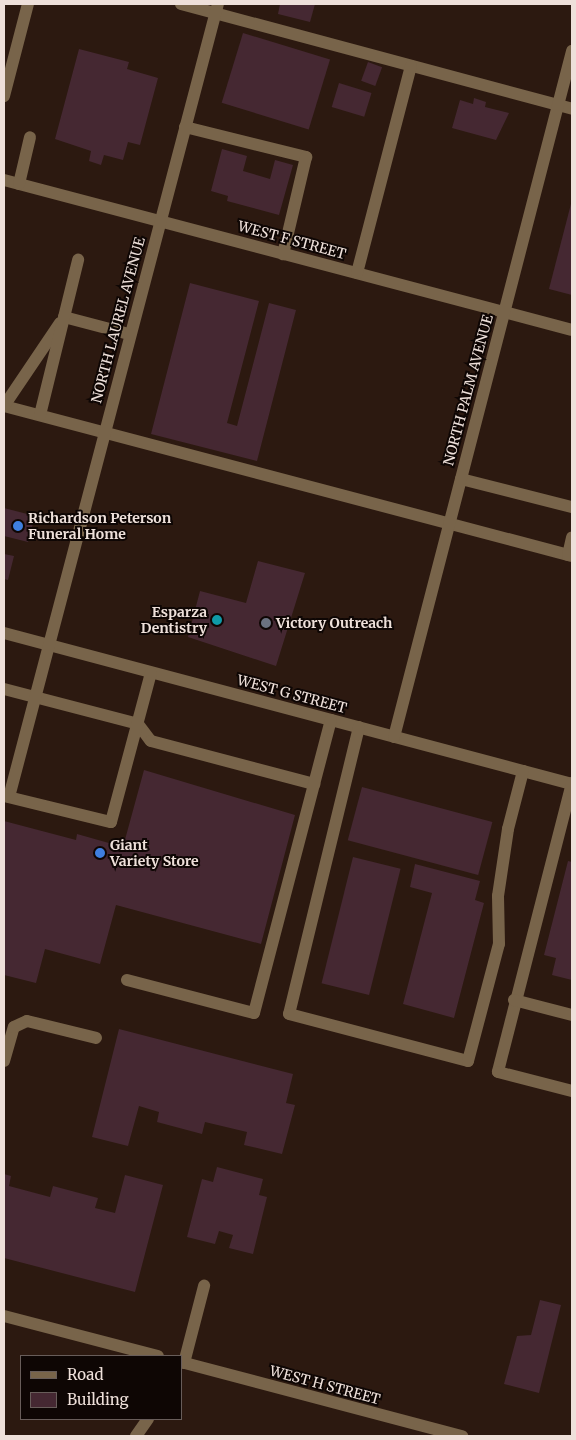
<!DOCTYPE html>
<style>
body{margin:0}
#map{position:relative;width:576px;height:1440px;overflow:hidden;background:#2c1910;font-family:Merriweather,serif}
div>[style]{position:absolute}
.building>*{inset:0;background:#452832;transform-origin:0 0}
.minor>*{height:12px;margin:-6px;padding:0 6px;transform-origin:6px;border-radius:6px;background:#78644a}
.dots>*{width:14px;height:14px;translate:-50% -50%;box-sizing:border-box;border:2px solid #0e0604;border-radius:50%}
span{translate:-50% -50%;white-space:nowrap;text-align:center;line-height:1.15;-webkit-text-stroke:4px #0e0604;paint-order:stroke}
.street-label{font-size:14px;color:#eee0da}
.poi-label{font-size:14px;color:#eee0da;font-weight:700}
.left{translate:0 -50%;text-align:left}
.right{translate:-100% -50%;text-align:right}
.frame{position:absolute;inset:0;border:5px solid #eee0da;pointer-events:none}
.legend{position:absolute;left:20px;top:1355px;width:162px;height:65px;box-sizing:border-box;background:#0e0604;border:1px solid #685d5a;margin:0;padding:6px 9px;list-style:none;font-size:15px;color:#eee0da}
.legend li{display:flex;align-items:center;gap:10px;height:25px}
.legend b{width:25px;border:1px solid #685d5a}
</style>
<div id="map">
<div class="building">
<i style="clip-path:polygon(280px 4px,315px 4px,310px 22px,278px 14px)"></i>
<i style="left:243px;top:33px;width:91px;height:73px;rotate:17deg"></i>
<i style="clip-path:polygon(79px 49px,129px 62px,127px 69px,158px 78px,140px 145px,128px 142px,123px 160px,104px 155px,101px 165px,89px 161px,91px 151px,55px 139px)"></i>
<i style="left:368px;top:62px;width:15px;height:20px;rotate:20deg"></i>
<i style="left:339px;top:83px;width:34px;height:25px;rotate:17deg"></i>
<i style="clip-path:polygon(474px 98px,486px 102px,485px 107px,509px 113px,496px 140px,452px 128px,460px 100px,473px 104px)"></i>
<i style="clip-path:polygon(222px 149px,247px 156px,243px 171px,270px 179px,275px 160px,293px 165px,279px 215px,227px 201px,228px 196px,211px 191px)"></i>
<i style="clip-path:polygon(572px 200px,572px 295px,549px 289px)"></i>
<i style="clip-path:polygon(190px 283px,259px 301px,227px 423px,237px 426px,269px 303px,296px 310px,257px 461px,151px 434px)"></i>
<i style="clip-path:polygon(4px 508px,35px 516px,28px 542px,4px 536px)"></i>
<i style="clip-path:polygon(4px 554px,14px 556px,8px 580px,4px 579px)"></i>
<i style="clip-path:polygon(258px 561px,305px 573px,276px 666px,188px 637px,200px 591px,246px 603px)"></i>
<i style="clip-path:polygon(144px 770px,295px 815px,261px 944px,116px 905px,100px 964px,45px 949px,36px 983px,4px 975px,4px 821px,76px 840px,77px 834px,123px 847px)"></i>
<i style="left:362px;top:787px;width:135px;height:55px;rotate:15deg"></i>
<i style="left:353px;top:857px;width:49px;height:130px;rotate:14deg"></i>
<i style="clip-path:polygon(568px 861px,572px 862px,572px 980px,552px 975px,556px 958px,544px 955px)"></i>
<i style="clip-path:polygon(415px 864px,480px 881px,475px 900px,484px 903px,454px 1018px,403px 1004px,432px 893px,410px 887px)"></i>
<i style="clip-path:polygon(119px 1029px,293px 1074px,286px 1103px,295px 1105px,282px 1154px,244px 1145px,247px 1132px,205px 1122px,202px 1134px,157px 1122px,159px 1112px,139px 1106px,128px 1146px,92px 1137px)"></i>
<i style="clip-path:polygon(217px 1167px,263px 1179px,259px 1195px,267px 1197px,253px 1254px,229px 1248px,233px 1235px,219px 1231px,215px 1244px,187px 1237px,202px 1179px,213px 1182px)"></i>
<i style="clip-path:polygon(4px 1174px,11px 1176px,9px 1186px,50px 1197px,53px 1186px,98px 1198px,95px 1208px,115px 1213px,125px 1175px,163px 1185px,135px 1292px,4px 1258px)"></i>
<i style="clip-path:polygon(540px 1300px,561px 1305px,539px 1393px,504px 1384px,517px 1336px,531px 1335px)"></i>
</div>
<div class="minor">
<i style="left:181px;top:4px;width:405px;rotate:15deg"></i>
<i style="left:4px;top:96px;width:95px;rotate:-75.4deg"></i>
<i style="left:185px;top:127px;width:125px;rotate:13.9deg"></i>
<i style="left:306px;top:157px;width:100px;rotate:103.3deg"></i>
<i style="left:4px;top:180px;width:587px;rotate:14.79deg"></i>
<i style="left:19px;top:184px;width:48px;rotate:-76.8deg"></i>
<i style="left:357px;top:273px;width:214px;rotate:-75.4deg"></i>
<i style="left:64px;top:317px;width:67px;rotate:14.7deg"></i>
<i style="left:4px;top:406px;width:587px;rotate:14.79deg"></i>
<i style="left:4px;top:406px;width:100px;rotate:-56deg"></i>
<i style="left:40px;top:415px;width:160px;rotate:-76.2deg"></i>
<i style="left:461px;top:479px;width:114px;rotate:14.2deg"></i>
<i style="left:568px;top:555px;width:18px;rotate:-77deg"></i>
<i style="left:4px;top:633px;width:588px;rotate:14.89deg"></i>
<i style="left:4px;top:689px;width:138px;rotate:14.6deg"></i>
<i style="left:138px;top:724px;width:21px;rotate:53deg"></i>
<i style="left:151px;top:741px;width:169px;rotate:14.8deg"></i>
<i style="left:359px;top:727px;width:295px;rotate:103.7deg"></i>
<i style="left:289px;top:1014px;width:185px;rotate:14.7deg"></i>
<i style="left:468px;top:1061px;width:121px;rotate:-75.2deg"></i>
<i style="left:499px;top:944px;width:48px;rotate:-91.2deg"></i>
<i style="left:498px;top:896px;width:68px;rotate:-81.5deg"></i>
<i style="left:508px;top:829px;width:60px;rotate:-75.5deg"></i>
<i style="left:394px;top:737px;width:709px;rotate:-75.45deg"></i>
<i style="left:572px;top:783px;width:298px;rotate:104.4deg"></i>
<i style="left:498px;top:1072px;width:76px;rotate:14.4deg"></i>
<i style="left:4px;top:796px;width:110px;rotate:13.7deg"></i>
<i style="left:111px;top:822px;width:154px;rotate:-75deg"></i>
<i style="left:9px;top:797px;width:820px;rotate:-75.24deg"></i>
<i style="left:127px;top:980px;width:131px;rotate:14.6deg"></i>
<i style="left:254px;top:1013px;width:303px;rotate:-75.3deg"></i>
<i style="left:514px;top:1000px;width:60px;rotate:14.5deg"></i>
<i style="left:4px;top:1061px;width:35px;rotate:-74deg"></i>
<i style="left:14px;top:1027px;width:14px;rotate:-25deg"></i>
<i style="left:27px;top:1021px;width:71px;rotate:13.8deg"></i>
<i style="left:4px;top:1316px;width:159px;rotate:14.6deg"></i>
<i style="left:181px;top:1362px;width:291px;rotate:14.8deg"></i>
<i style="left:184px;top:1363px;width:80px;rotate:-75.4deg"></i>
<i style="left:136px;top:1436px;width:21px;rotate:-55deg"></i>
</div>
<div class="dots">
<i style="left:18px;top:526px;background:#3f7fe0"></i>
<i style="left:217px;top:620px;background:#0f9aa8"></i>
<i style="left:266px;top:623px;background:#6b7280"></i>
<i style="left:100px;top:853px;background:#3f7fe0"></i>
</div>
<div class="street-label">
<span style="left:292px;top:240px;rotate:15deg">WEST F STREET</span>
<span style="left:118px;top:320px;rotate:-75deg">NORTH LAUREL AVENUE</span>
<span style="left:468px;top:390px;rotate:-75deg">NORTH PALM AVENUE</span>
<span style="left:292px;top:694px;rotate:15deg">WEST G STREET</span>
<span style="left:325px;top:1385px;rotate:15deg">WEST H STREET</span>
</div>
<div class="poi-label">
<span class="left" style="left:28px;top:526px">Richardson Peterson<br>Funeral Home</span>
<span class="right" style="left:207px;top:620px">Esparza<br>Dentistry</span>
<span class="left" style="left:276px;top:623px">Victory Outreach</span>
<span class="left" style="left:110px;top:853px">Giant<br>Variety Store</span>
</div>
<div class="frame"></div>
<ul class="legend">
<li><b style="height:6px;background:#78644a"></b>Road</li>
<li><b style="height:14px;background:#452832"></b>Building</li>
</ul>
</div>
